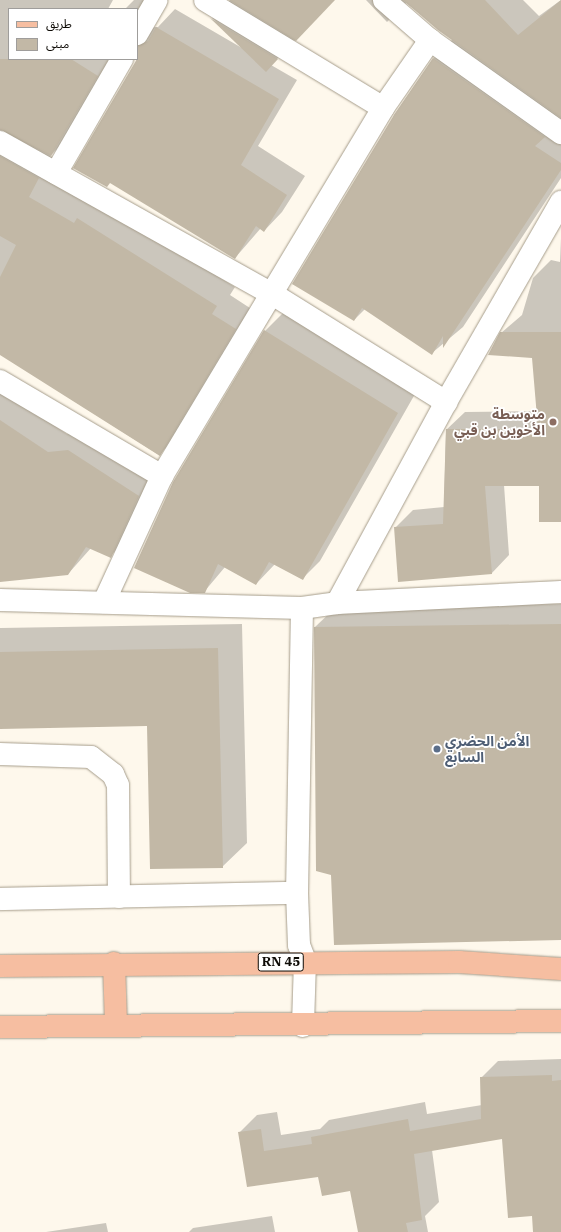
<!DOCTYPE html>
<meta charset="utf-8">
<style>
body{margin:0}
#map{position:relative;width:561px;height:1232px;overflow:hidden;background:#fef8ec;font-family:"IBM Plex Serif","Noto Sans Arabic",serif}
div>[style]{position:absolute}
.shadow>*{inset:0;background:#0003}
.building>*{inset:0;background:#c2b8a6}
.roads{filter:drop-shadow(0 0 1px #a69d8b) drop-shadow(0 0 1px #a69d8b)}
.minor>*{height:22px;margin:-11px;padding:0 11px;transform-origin:11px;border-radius:11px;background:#fff}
.major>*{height:22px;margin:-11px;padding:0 11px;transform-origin:11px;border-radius:11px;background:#f6bea1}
.dots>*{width:11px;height:11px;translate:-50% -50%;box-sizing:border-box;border:2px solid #fff;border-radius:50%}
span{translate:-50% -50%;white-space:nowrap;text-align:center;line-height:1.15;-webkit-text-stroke:3.5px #fff;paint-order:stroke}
.shield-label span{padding:1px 3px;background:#fff;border:1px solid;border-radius:3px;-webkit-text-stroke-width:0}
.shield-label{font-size:13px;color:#0e0b06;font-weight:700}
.education-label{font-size:14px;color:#785e54;font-weight:700}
.right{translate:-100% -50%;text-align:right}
.service-label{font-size:14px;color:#4e5e75;font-weight:700}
.left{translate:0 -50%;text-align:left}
.legend{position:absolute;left:8px;top:8px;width:130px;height:52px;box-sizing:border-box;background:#fff;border:1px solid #9f9d9b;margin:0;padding:5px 7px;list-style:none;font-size:12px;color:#0e0b06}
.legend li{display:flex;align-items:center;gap:8px;height:20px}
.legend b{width:20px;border:1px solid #9f9d9b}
</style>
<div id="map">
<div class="shadow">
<i style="clip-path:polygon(0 0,113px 0,108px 9px,9px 9px,9px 59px,114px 59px,70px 136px,50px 156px,96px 200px,235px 287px,230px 295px,253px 310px,178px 436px,159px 455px,0 354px)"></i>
<i style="clip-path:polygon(134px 0,150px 0,150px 27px,158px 27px,175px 9px,242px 48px,212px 18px,230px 0,334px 0,271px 65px,297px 80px,258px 146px,305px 176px,282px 212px,264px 231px,261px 228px,235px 258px,134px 66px,137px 59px,137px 9px,125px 9px)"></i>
<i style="clip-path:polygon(366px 0,523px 0,539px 16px,561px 0,561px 119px,554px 126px,561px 130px,561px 178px,463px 327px,432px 353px,365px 309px,354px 320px,394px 115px,434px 58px,453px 39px,406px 3px,387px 22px)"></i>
<i style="clip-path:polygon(561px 238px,561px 521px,540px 485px,504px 485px,509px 555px,491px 574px,395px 528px,413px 510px,444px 507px,446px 430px,465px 412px,537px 411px,533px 357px,501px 333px,522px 315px,533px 278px,551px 260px,560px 262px)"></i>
<i style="clip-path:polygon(283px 313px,415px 394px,320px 561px,302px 579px,275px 564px,256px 584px,225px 567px,204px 592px,265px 331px)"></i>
<i style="clip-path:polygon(0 390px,67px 434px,87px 431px,157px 478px,129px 538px,110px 556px,91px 548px,68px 574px,0 581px)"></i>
<i style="clip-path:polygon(561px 604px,561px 939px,332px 874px,315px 627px,336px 607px)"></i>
<i style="clip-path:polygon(242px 624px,247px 843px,222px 867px,148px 725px,0 728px,0 628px)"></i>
<i style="clip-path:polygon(561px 1059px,561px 1232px,534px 1232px,533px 1215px,503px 1138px,432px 1150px,439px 1202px,425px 1216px,428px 1232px,359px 1232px,351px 1189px,319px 1175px,248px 1186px,240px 1132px,257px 1115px,277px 1112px,281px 1135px,320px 1129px,329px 1120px,425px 1102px,427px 1114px,482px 1105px,481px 1078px,498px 1061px)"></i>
<i style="clip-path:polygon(272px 1216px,275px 1232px,189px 1232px,193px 1228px)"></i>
<i style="clip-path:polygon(106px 1223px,108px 1232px,46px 1232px)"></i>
</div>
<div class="building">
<i style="clip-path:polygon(229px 0,335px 0,296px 41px)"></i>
<i style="clip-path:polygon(403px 0,485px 0,518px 35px,561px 0,561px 118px,438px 30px)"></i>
<i style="clip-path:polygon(210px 18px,278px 59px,266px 72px)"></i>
<i style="clip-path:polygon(156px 27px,279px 99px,241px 165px,287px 195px,264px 232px,256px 226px,235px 259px,110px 183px,107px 187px,73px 168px,137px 59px,137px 46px,148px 41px)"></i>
<i style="clip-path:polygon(433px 58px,545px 137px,535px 146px,561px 163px,561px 170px,443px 348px,443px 336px,432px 355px,362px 308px,354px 321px,292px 284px,394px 115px)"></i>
<i style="clip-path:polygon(0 59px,71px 59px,98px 76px,51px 156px,0 130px)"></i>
<i style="clip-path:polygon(0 156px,39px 178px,29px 197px,74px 223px,77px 218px,217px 306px,212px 314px,236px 329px,160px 456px,0 355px,0 277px,16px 245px,0 236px)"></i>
<i style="clip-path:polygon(264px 330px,398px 413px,303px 580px,269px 562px,256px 585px,218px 564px,205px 593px,190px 593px,134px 568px,173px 482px)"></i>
<i style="clip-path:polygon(500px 332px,561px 332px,561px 522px,539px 522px,539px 486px,485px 486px,492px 574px,398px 582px,394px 527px,443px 524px,446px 429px,538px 429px,532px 358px,488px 355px)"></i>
<i style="clip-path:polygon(0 420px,48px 452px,68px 450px,139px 496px,111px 558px,86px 547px,68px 575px,0 582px)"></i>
<i style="clip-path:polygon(561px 624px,561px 940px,334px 945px,331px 875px,316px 871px,314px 627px)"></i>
<i style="clip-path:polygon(218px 648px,223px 868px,150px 869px,147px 726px,0 729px,0 652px)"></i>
<i style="clip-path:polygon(552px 1075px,552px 1081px,561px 1080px,561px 1232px,533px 1232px,532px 1216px,508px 1218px,502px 1139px,414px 1154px,422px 1220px,406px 1223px,408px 1232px,358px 1232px,350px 1191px,322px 1196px,318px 1177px,247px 1187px,238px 1132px,261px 1129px,264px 1151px,312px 1144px,311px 1137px,408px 1119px,410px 1131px,481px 1119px,480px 1077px)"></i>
</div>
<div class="roads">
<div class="minor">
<i style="left:205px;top:0;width:208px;rotate:31.2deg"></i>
<i style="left:384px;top:0;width:61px;rotate:41deg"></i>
<i style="left:430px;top:40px;width:161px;rotate:35.4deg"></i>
<i style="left:137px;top:34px;width:39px;rotate:-60deg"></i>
<i style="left:0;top:142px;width:314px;rotate:29.2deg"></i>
<i style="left:274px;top:295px;width:203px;rotate:31.9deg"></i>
<i style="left:56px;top:173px;width:132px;rotate:-59.9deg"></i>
<i style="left:0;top:381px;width:188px;rotate:30.4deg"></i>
<i style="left:162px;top:476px;width:429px;rotate:-59deg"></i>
<i style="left:383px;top:108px;width:83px;rotate:-55.3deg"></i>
<i style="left:0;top:600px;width:302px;rotate:1.5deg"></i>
<i style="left:302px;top:608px;width:35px;rotate:-8deg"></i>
<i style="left:337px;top:603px;width:224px;rotate:-2.8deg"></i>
<i style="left:104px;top:602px;width:139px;rotate:-65.3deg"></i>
<i style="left:337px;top:603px;width:229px;rotate:-61.5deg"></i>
<i style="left:446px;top:402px;width:231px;rotate:-60.1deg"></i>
<i style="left:302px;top:608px;width:285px;rotate:91deg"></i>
<i style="left:297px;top:893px;width:52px;rotate:87.8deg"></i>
<i style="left:299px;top:945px;width:17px;rotate:69deg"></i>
<i style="left:305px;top:961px;width:65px;rotate:91.8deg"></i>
<i style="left:0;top:754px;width:91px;rotate:1.9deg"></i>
<i style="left:91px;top:757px;width:28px;rotate:38deg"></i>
<i style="left:113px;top:774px;width:12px;rotate:66deg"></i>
<i style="left:118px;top:785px;width:112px;rotate:89.5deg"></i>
<i style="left:0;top:899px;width:297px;rotate:-1.2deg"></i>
</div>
<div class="major">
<i style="left:114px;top:963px;width:60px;rotate:88.1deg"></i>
<i style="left:0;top:966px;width:459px;rotate:-0.5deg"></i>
<i style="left:459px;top:962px;width:102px;rotate:3.9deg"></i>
<i style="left:0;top:1027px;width:561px;rotate:-0.61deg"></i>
</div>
</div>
<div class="dots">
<i style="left:553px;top:422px;background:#8d6e63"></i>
<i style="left:437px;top:749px;background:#5c6f8a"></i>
</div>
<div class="shield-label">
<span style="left:281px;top:962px">RN 45</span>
</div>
<div class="education-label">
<span class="right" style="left:545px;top:422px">متوسطة<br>الأخوين بن قبي</span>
</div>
<div class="service-label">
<span class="left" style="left:445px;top:749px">الأمن الحضري<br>السابع</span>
</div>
<ul class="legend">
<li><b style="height:5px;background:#f6bea1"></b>طريق</li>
<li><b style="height:11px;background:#c2b8a6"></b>مبنى</li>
</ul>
</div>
